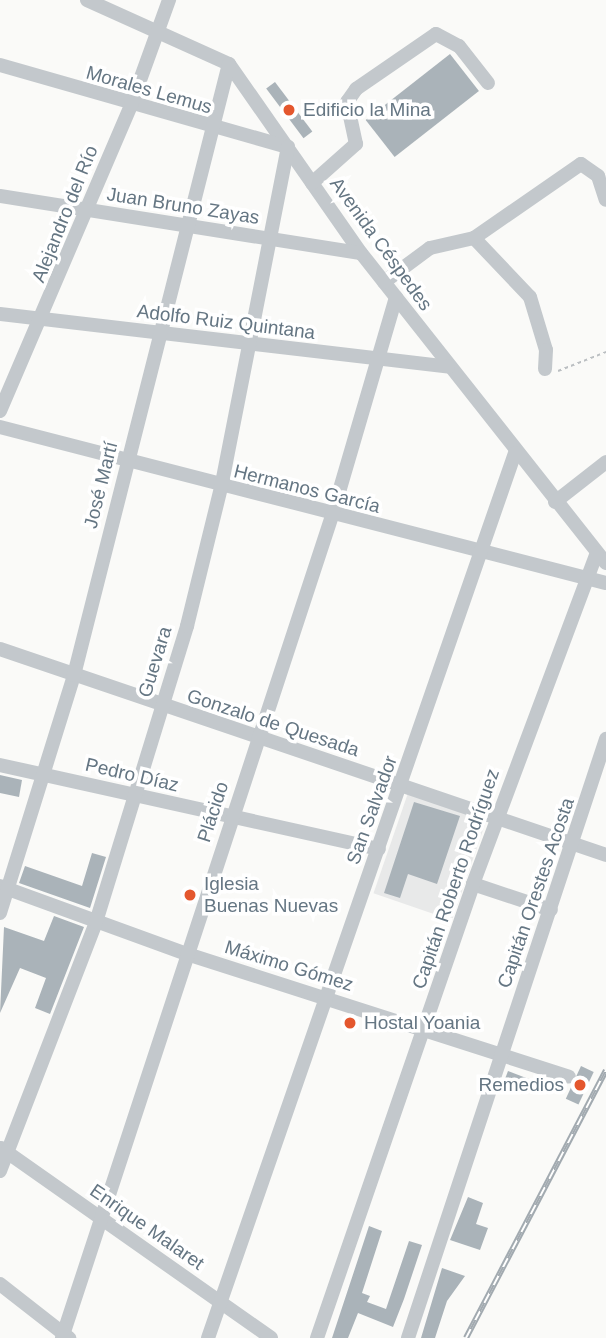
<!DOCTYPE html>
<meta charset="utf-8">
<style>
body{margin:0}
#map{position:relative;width:606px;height:1338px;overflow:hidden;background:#fafaf8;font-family:Arial,sans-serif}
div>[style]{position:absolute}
.built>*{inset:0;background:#e8e9e9;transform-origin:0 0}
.building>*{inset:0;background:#aab3b9;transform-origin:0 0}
.path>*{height:2px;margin-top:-1px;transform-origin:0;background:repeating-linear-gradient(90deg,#bbbfc2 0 3.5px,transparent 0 7px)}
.minor>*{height:14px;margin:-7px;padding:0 7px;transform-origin:7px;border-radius:7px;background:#c3c8cc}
.rail>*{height:6px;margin-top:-3px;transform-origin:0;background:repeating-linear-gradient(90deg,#fff 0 10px,#a2aab0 0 20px);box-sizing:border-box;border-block:2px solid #a2aab0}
.dots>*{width:19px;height:19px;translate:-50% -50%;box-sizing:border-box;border:4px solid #fff;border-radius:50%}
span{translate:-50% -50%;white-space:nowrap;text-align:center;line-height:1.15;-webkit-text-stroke:7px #fff;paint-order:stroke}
.street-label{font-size:19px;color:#657683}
.poi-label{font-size:19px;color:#657683}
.left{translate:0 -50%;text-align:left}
.right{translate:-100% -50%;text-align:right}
</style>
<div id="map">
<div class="built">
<i style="left:408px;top:793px;width:83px;height:106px;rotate:19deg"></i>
</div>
<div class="building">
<i style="left:450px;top:54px;width:47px;height:107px;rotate:52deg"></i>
<i style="left:275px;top:82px;width:62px;height:11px;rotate:53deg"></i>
<i style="clip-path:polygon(0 775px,22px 780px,19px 797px,0 793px)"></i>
<i style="clip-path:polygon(414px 802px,460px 816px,437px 884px,408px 874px,400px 898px,384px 893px)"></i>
<i style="clip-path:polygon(92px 853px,106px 857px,90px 908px,19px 883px,25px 866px,82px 886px)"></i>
<i style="clip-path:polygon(54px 916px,84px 927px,50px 1014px,35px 1008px,46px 978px,20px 968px,0 1013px,4px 927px,44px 941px)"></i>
<i style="left:581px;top:1066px;width:14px;height:36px;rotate:25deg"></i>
<i style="left:508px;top:1071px;width:30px;height:9px;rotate:21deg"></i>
<i style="clip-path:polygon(468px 1197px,483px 1203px,476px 1224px,488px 1228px,480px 1250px,450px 1240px)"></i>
<i style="clip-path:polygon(369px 1226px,382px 1231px,362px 1293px,370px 1296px,367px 1302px,386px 1309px,409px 1241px,422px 1245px,404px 1299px,393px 1327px,358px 1313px,348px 1338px,332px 1338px)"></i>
<i style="clip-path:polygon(442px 1268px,465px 1276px,447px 1301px,435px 1338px,421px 1338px)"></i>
</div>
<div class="path">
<i style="left:558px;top:371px;width:52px;rotate:-21.6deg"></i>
</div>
<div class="minor">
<i style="left:87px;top:0;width:156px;rotate:24.3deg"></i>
<i style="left:229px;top:64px;width:231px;rotate:55.1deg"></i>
<i style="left:361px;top:253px;width:395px;rotate:51.7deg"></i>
<i style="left:0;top:65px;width:299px;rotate:15.9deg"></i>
<i style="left:312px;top:183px;width:59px;rotate:-41.6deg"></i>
<i style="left:356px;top:144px;width:43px;rotate:-102.1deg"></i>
<i style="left:347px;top:102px;width:16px;rotate:-55deg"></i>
<i style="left:356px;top:89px;width:97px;rotate:-34.5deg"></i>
<i style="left:436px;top:34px;width:26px;rotate:28deg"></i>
<i style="left:459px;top:46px;width:47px;rotate:51.9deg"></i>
<i style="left:0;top:196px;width:365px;rotate:9deg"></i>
<i style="left:474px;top:238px;width:81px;rotate:46.5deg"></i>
<i style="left:530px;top:297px;width:55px;rotate:73.2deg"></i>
<i style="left:546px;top:350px;width:19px;rotate:93deg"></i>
<i style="left:384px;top:282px;width:57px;rotate:-36.5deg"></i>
<i style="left:430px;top:248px;width:45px;rotate:-12.8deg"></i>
<i style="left:474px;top:238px;width:130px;rotate:-34.7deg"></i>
<i style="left:581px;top:164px;width:21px;rotate:35deg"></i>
<i style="left:598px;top:176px;width:25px;rotate:72deg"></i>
<i style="left:0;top:314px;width:451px;rotate:6.7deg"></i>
<i style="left:0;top:411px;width:333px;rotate:-66.8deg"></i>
<i style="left:131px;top:105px;width:112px;rotate:-70.1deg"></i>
<i style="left:0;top:427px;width:626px;rotate:14.44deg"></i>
<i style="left:555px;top:502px;width:65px;rotate:-38.1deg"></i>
<i style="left:0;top:649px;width:640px;rotate:18.77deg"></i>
<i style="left:0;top:765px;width:388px;rotate:12.5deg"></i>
<i style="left:473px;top:884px;width:82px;rotate:18.4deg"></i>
<i style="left:0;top:886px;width:199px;rotate:20deg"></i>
<i style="left:187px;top:954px;width:401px;rotate:17.8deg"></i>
<i style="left:0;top:913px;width:249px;rotate:-72.7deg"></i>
<i style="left:74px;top:675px;width:630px;rotate:-75.77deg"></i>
<i style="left:1px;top:1148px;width:330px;rotate:35.1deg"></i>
<i style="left:0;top:1171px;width:267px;rotate:-68.9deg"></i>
<i style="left:96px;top:922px;width:310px;rotate:-72.9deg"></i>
<i style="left:187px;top:626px;width:142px;rotate:-76.2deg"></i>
<i style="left:221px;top:488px;width:348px;rotate:-78.9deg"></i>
<i style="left:0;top:1284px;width:88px;rotate:38deg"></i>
<i style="left:62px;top:1338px;width:865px;rotate:-71.82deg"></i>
<i style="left:332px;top:516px;width:228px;rotate:-73.7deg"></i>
<i style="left:208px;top:1338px;width:937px;rotate:-70.87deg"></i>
<i style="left:317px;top:1338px;width:480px;rotate:-71deg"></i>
<i style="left:473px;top:884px;width:353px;rotate:-69.5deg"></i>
<i style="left:408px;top:1338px;width:631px;rotate:-71.71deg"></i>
</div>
<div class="rail">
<i style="left:466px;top:1338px;width:302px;rotate:-62.4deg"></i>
</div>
<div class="dots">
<i style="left:289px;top:110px;background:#e4572e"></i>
<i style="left:190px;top:895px;background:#e4572e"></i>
<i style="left:350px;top:1023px;background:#e4572e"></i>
<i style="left:580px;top:1085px;background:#e4572e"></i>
</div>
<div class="street-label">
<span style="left:149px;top:90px;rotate:16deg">Morales Lemus</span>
<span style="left:183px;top:206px;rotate:9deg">Juan Bruno Zayas</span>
<span style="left:65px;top:214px;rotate:-68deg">Alejandro del Río</span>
<span style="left:381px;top:244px;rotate:54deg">Avenida Céspedes</span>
<span style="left:226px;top:322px;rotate:7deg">Adolfo Ruiz Quintana</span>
<span style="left:101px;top:485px;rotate:-76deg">José Martí</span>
<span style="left:307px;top:489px;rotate:14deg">Hermanos García</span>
<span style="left:155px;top:662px;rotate:-73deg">Guevara</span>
<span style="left:273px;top:723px;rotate:18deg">Gonzalo de Quesada</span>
<span style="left:132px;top:775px;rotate:13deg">Pedro Díaz</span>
<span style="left:372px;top:810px;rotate:-70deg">San Salvador</span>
<span style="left:213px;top:812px;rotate:-72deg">Plácido</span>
<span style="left:456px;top:879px;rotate:-71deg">Capitán Roberto Rodríguez</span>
<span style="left:536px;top:893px;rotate:-71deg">Capitán Orestes Acosta</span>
<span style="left:289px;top:966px;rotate:17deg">Máximo Gómez</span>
<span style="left:147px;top:1227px;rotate:35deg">Enrique Malaret</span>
</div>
<div class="poi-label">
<span class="left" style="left:303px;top:110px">Edificio la Mina</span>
<span class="left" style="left:204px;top:895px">Iglesia<br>Buenas Nuevas</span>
<span class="left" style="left:364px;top:1023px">Hostal Yoania</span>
<span class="right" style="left:564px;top:1085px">Remedios</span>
</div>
</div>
